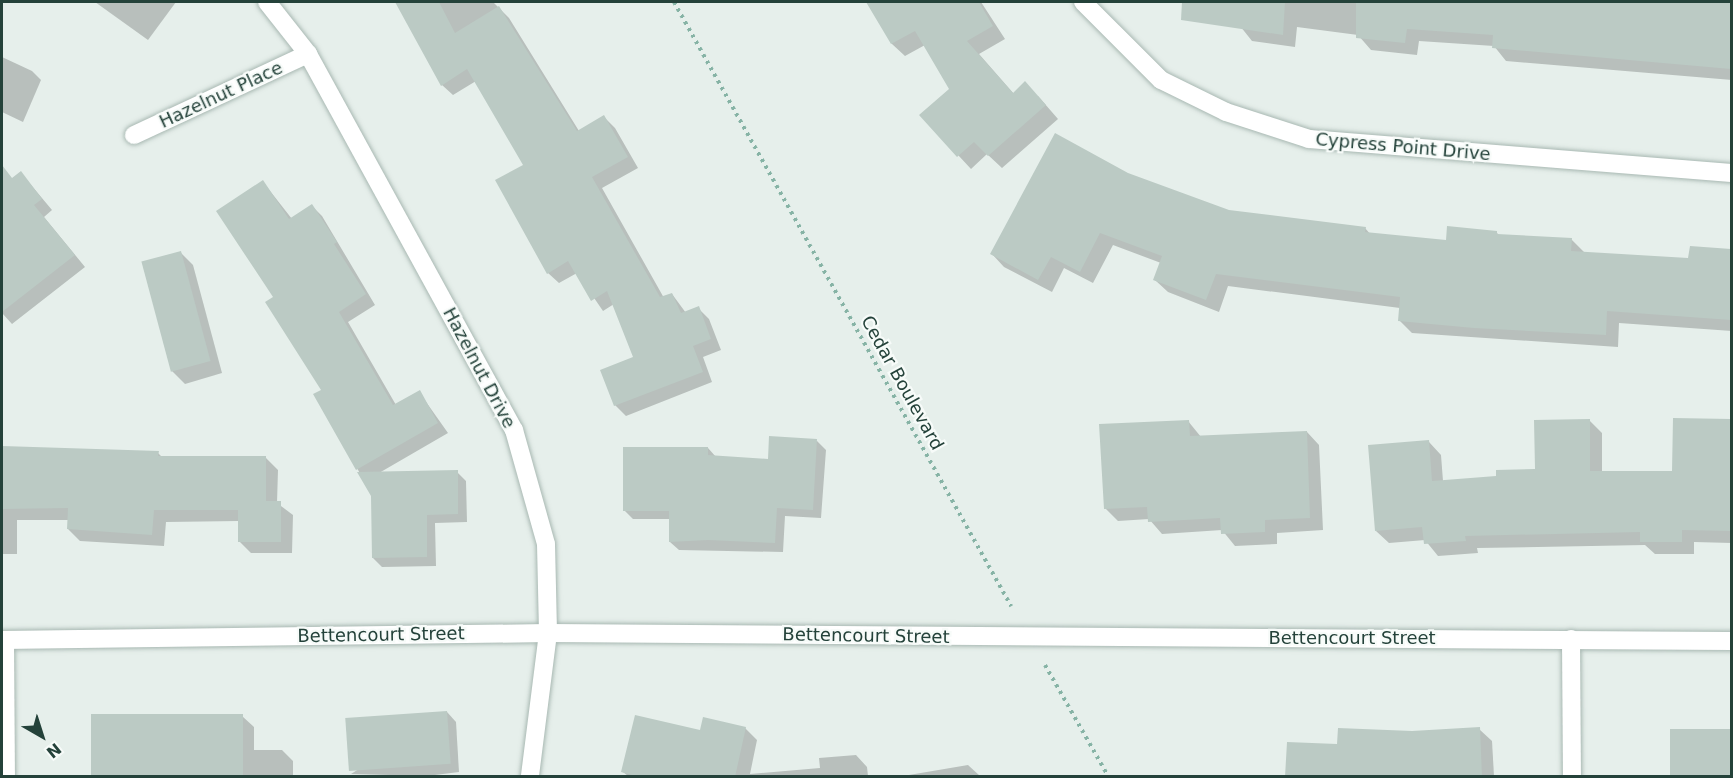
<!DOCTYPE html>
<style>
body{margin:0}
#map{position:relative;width:1733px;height:778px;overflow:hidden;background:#e6efeb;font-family:"DejaVu Sans",sans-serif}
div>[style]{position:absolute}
.shadow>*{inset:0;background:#0003;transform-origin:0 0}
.building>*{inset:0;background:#bbcac4;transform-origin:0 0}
.path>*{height:4px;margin-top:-2px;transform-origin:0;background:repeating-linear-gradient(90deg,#86b3a5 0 3px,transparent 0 7.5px)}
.roads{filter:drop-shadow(0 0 2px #a8b8b2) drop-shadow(0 0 2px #a8b8b2)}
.street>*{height:18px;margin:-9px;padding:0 9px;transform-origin:9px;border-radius:9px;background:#fff}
span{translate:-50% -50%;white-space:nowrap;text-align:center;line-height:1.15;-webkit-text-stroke:4.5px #f7fbf9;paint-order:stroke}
.street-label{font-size:18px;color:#24423a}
.frame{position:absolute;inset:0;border:3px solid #24423a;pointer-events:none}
.north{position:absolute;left:12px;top:706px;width:60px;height:60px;-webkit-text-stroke:4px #f7fbf9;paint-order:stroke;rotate:141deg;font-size:16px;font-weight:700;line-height:24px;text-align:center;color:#24423a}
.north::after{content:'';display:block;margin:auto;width:21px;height:27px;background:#24423a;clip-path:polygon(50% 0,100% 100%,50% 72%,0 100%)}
</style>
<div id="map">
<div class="shadow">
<i style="clip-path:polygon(95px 2px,176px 2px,148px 40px)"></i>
<i style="clip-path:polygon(397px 2px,493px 2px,509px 18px,579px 131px,604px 117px,615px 128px,638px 168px,602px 188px,664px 298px,672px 294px,686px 313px,698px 308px,709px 319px,721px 350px,703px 357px,712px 382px,626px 416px,615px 405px,635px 358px,614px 304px,603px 311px,577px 273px,559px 283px,548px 273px,525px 165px,476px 81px,453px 95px,442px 85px)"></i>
<i style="clip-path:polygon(869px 2px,981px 2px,1005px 39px,979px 54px,1014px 94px,1038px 96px,1058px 119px,1002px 168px,987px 154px,971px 169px,921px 115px,951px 89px,925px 45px,905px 56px,892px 44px)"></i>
<i style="clip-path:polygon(1221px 2px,1732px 2px,1732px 80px,1506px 61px,1494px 46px,1419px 41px,1417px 55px,1371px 50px,1358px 35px,1297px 27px,1295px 47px,1252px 41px)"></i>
<i style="clip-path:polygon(2px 57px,32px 71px,41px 80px,23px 122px,2px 112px)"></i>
<i style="clip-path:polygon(21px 173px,52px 210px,44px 217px,85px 267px,12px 324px,2px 313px,2px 187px)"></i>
<i style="clip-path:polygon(1127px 174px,1229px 212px,1365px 228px,1371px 235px,1447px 241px,1496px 232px,1500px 236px,1571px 239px,1585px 253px,1690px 260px,1691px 247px,1732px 250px,1732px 331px,1619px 323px,1618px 347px,1412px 333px,1399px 320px,1400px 308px,1228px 286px,1219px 312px,1168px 292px,1155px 280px,1161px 263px,1113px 245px,1093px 283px,1064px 268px,1052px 292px,1004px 267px,992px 254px)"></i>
<i style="clip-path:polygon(263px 182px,292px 219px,312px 206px,322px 216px,375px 305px,348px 322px,396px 405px,419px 392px,448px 433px,379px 473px,457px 472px,466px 481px,467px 522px,435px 523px,436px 566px,382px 567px,373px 558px,373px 496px,315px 395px,323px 390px,275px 297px)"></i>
<i style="clip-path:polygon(180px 252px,193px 265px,222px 373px,185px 384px,172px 371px)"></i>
<i style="clip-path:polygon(1675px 419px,1732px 420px,1732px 543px,1694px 542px,1694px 554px,1655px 554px,1645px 545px,1477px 548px,1478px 553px,1438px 556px,1425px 540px,1389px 543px,1376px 531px,1429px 442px,1441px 455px,1443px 481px,1498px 478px,1536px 470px,1589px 420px,1602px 433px,1602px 472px,1673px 473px)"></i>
<i style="clip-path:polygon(1188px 421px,1201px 437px,1307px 432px,1319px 445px,1323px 530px,1277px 533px,1277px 544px,1235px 546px,1222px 530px,1162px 534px,1149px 519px,1118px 521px,1105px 508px)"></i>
<i style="clip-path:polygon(817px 441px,826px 450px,821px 518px,785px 516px,783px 552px,679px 550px,670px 542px,670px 519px,633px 519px,624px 510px,708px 448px,716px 457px,769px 460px)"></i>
<i style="clip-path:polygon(2px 447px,158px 453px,163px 458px,266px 458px,278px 470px,277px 503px,293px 515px,292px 553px,251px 553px,239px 541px,239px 521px,166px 522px,164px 546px,80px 541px,68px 529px,69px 520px,17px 520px,17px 554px,2px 554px)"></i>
<i style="clip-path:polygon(447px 712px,456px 722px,459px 772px,427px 776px,351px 774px)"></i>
<i style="clip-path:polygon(242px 716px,254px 727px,254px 750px,282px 750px,293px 761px,293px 776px,92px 776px)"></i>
<i style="clip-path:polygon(745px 728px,757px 740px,750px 774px,820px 768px,819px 758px,856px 755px,867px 767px,868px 776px,628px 776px,623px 772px,701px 731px)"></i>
<i style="clip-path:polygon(1479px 729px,1492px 741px,1494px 776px,1287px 776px,1339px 745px,1412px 732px)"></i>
<i style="left:1732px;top:730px;width:46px;height:60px;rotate:90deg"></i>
<i style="clip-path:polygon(968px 765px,980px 776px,903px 776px)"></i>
</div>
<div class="building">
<i style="clip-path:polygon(395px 2px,439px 2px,455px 33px,499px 6px,577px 131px,604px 115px,628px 157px,592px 177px,660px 297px,672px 293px,681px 313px,699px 306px,711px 339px,693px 346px,703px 372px,614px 406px,600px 370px,633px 357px,607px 291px,591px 301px,568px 261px,547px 274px,495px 180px,523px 165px,467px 69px,441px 86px)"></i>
<i style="clip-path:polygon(866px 2px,979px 2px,993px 26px,967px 41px,1013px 93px,1025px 81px,1046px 105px,988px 156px,974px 142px,957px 157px,919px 115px,949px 89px,915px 31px,891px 44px)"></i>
<i style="clip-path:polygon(1182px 2px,1285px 2px,1283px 35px,1181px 20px)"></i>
<i style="clip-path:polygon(1356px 2px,1731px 2px,1731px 69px,1492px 48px,1493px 35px,1407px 29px,1405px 43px,1356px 38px)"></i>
<i style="clip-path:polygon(1055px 133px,1128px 173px,1229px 210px,1366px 227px,1365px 232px,1446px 240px,1447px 226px,1497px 231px,1497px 234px,1572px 238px,1571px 251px,1688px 258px,1690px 246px,1731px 249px,1731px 320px,1607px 311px,1606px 335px,1474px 328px,1398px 321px,1400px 297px,1216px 274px,1206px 300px,1153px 280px,1162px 256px,1100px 233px,1080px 272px,1051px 257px,1038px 280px,990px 254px)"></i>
<i style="clip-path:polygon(2px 165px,12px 178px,21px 171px,42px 199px,34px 205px,75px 255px,2px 312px)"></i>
<i style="clip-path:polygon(263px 180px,289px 219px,312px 204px,337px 242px,334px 244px,366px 294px,339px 312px,393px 405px,420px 390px,438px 423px,356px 470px,313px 394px,321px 390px,265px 302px,273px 297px,216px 211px)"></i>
<i style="left:181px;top:251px;width:114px;height:41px;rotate:75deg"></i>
<i style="clip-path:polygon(1673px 418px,1731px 419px,1730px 531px,1682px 530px,1682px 542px,1640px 542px,1640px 532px,1465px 536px,1466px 541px,1424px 544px,1422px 527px,1375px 531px,1368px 445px,1429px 440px,1432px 481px,1496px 476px,1496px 470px,1535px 469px,1534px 420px,1590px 419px,1590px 471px,1672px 471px)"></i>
<i style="clip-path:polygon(1189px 420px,1190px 436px,1307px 431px,1310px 518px,1265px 520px,1265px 532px,1221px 534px,1220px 518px,1148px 522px,1147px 507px,1104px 509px,1099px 424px)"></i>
<i style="clip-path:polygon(769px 436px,817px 439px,813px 510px,777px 508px,775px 543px,708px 540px,669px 542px,669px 511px,623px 511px,623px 447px,708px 447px,708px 455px,768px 459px)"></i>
<i style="clip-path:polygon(2px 446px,159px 451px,158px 456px,266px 456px,266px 501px,281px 501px,281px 542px,238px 542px,238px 510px,154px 510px,152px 535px,67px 529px,68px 508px,2px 509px)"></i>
<i style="clip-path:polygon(458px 470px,458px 514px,427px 515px,427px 557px,372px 558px,371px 496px,357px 472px)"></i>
<i style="left:447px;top:711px;width:53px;height:102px;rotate:86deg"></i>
<i style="left:91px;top:714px;width:152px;height:63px"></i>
<i style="clip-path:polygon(635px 715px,700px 730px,703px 717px,746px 727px,735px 777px,639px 777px,621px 772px)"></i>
<i style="clip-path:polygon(1480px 727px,1482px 777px,1285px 777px,1287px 742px,1337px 744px,1338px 728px,1412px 731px)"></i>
<i style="left:1731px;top:729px;width:48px;height:61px;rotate:90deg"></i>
</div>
<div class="path">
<i style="left:674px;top:2px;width:692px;rotate:60.84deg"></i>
<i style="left:1045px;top:665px;width:128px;rotate:60.4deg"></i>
</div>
<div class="roads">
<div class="street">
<i style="left:267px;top:2px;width:66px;rotate:51.7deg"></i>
<i style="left:308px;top:54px;width:429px;rotate:61.3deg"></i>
<i style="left:514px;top:430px;width:118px;rotate:74.3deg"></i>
<i style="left:546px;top:544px;width:89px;rotate:88.7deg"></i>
<i style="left:548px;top:633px;width:144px;rotate:97.2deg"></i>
<i style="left:1083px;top:2px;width:110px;rotate:45deg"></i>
<i style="left:1161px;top:80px;width:72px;rotate:26.2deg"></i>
<i style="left:1226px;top:112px;width:87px;rotate:18deg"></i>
<i style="left:1309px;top:139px;width:424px;rotate:4.6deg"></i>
<i style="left:134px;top:135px;width:192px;rotate:-25deg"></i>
<i style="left:1571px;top:639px;width:137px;rotate:89.6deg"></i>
<i style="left:2px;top:640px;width:546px;rotate:-0.73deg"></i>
<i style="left:548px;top:633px;width:1184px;rotate:0.39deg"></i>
<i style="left:5px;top:640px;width:136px;rotate:89.6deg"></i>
</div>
</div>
<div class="street-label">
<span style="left:221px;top:95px;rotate:-25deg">Hazelnut Place</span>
<span style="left:1403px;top:147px;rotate:5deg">Cypress Point Drive</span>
<span style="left:479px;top:368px;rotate:62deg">Hazelnut Drive</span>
<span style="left:902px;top:383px;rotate:61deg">Cedar Boulevard</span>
<span style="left:381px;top:635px;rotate:-1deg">Bettencourt Street</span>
<span style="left:866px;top:636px;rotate:1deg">Bettencourt Street</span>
<span style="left:1352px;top:638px">Bettencourt Street</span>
</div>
<div class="frame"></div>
<div class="north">N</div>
</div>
